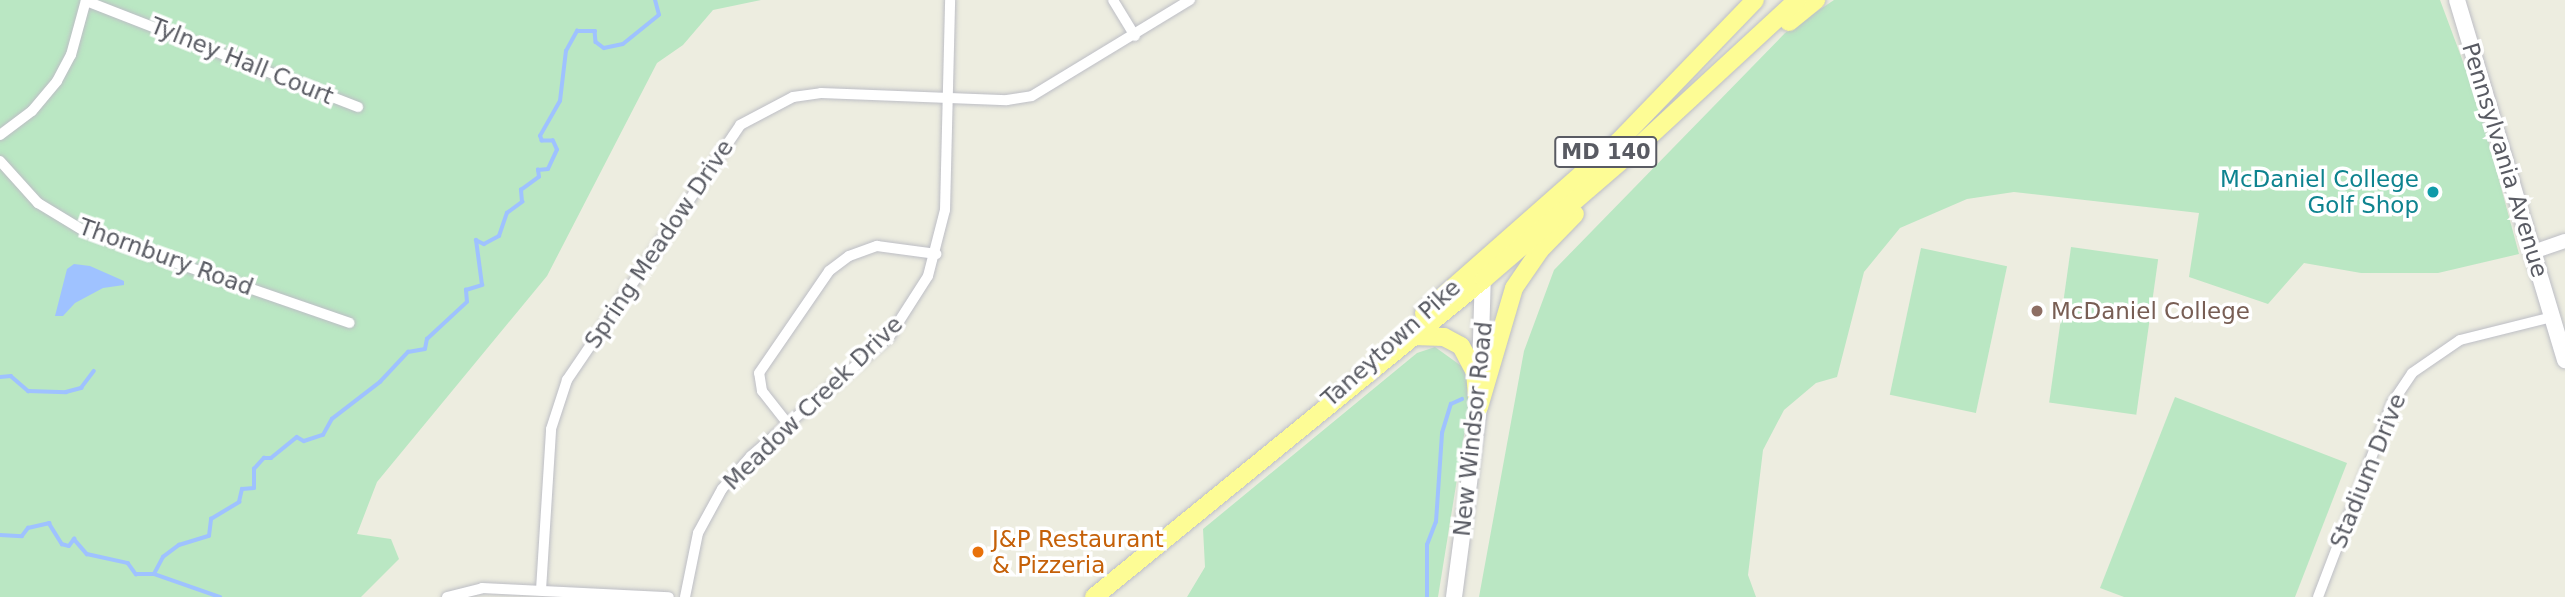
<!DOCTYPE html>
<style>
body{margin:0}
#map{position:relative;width:2565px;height:597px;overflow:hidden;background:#edede0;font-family:"DejaVu Sans",sans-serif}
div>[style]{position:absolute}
.green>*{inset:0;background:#bae7c3;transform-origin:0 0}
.water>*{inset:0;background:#9fc2ff}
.stream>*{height:3.5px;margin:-1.75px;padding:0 1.75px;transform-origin:1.75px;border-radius:1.75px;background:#9fc2ff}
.roads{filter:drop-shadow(0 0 2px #bdbec5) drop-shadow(0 0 2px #bdbec5)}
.minor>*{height:10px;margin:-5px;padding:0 5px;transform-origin:5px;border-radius:5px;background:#fff}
.tertiary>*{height:14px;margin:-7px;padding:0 7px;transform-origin:7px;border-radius:7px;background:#fff}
.secondary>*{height:16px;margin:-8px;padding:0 8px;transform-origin:8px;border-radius:8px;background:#fff}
.trunk>*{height:18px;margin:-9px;padding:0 9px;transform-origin:9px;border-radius:9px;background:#fdfc95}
.dots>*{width:19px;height:19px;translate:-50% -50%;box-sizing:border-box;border:4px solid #fff;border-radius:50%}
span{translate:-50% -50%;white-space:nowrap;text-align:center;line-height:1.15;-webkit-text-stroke:7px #fff;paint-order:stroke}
.shield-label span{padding:2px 5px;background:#fff;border:2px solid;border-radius:5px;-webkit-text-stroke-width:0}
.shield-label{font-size:21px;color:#595b63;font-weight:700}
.street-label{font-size:23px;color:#595b63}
.culture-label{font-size:23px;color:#0d838f}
.right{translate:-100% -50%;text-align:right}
.education-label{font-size:23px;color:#785e54}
.left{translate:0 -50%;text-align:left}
.food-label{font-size:23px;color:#c56008}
</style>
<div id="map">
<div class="green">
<i style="clip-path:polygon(0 0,761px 0,713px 10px,683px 45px,657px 63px,547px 276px,377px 482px,357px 534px,391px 539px,399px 559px,361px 597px,0 597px)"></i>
<i style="clip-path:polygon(1834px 0,2440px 0,2478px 102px,2519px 254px,2438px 273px,2361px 273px,2304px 263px,2268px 304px,2189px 277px,2199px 213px,2014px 192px,1967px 199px,1900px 228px,1864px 272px,1837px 377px,1816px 383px,1784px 410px,1763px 450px,1748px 575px,1756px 597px,1479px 597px,1524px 351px,1554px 270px,1785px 33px)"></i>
<i style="left:2071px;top:247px;width:88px;height:157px;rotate:8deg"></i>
<i style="left:1921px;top:248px;width:88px;height:150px;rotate:12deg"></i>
<i style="clip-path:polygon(1435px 347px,1467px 370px,1471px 392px,1438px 597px,1187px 597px,1205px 567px,1203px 529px,1417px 353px)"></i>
<i style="clip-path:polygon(2175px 397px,2347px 463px,2295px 597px,2124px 597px,2100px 588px)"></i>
</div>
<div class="water">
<i style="clip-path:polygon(74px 264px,90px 266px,124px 281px,124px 285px,103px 288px,75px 303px,63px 316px,55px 316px,67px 269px)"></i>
</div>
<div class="stream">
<i style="left:0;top:377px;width:11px;rotate:-5deg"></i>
<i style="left:11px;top:376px;width:23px;rotate:41deg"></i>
<i style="left:28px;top:391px;width:38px;rotate:2deg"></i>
<i style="left:66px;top:392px;width:16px;rotate:-15deg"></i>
<i style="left:81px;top:388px;width:21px;rotate:-53deg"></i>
<i style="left:0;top:535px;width:22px;rotate:3deg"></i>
<i style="left:22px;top:536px;width:10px;rotate:-53deg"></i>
<i style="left:28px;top:528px;width:22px;rotate:-13deg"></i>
<i style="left:49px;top:523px;width:25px;rotate:58deg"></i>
<i style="left:62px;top:544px;width:7px;rotate:16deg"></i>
<i style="left:69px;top:546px;width:9px;rotate:-54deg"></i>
<i style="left:74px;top:539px;width:20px;rotate:49deg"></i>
<i style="left:87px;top:554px;width:42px;rotate:12.4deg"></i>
<i style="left:128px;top:563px;width:14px;rotate:54deg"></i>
<i style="left:136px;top:574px;width:18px"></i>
<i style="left:154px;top:574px;width:70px;rotate:19.2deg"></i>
<i style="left:154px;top:574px;width:19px;rotate:-62deg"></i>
<i style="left:163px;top:557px;width:20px;rotate:-37deg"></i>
<i style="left:179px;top:545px;width:31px;rotate:-17deg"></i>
<i style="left:209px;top:536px;width:17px;rotate:-83deg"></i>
<i style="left:211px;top:519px;width:33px;rotate:-31deg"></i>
<i style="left:239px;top:502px;width:13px;rotate:-77deg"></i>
<i style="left:242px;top:489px;width:12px;rotate:-5deg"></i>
<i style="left:254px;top:488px;width:19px;rotate:-90deg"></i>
<i style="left:254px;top:469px;width:15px;rotate:-48deg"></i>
<i style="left:264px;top:458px;width:7px"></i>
<i style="left:271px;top:458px;width:33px;rotate:-39deg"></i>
<i style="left:297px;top:437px;width:8px;rotate:30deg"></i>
<i style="left:304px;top:441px;width:20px;rotate:-18deg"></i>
<i style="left:323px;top:435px;width:18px;rotate:-61deg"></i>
<i style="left:332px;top:419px;width:61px;rotate:-37.6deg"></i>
<i style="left:380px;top:382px;width:41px;rotate:-47deg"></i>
<i style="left:408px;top:352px;width:17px;rotate:-10deg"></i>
<i style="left:425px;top:349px;width:10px;rotate:-79deg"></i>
<i style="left:427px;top:339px;width:54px;rotate:-42.8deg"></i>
<i style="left:467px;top:302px;width:12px;rotate:-95deg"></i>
<i style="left:466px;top:290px;width:17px;rotate:-17deg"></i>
<i style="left:482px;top:285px;width:45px;rotate:-97.6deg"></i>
<i style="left:476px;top:240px;width:9px;rotate:27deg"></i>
<i style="left:484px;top:244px;width:17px;rotate:-28deg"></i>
<i style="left:499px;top:236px;width:24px;rotate:-71deg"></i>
<i style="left:507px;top:213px;width:19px;rotate:-36deg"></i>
<i style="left:522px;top:202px;width:12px;rotate:-95deg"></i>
<i style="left:521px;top:190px;width:22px;rotate:-36deg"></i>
<i style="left:539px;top:177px;width:7px;rotate:-98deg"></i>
<i style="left:538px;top:170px;width:10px;rotate:-6deg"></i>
<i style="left:548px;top:169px;width:21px;rotate:-65deg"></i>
<i style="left:557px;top:150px;width:10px;rotate:-114deg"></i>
<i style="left:553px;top:141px;width:11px;rotate:180deg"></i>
<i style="left:542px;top:141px;width:5px;rotate:-112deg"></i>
<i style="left:540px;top:136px;width:40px;rotate:-60.3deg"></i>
<i style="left:560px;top:101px;width:50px;rotate:-83.2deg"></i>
<i style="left:566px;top:51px;width:23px;rotate:-61deg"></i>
<i style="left:577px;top:31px;width:18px"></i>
<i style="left:595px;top:31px;width:11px;rotate:85deg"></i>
<i style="left:596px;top:42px;width:10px;rotate:37deg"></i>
<i style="left:604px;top:48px;width:19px;rotate:-12deg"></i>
<i style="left:623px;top:44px;width:46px;rotate:-38.9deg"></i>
<i style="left:659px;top:15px;width:16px;rotate:-105deg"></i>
<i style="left:1427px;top:597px;width:52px;rotate:-90deg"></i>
<i style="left:1427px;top:545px;width:25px;rotate:-69deg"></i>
<i style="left:1436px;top:522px;width:89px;rotate:-86.1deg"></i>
<i style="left:1442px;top:433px;width:30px;rotate:-73deg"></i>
<i style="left:1451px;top:404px;width:12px;rotate:-24deg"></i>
</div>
<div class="roads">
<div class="minor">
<i style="left:1113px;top:0;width:42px;rotate:58.6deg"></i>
<i style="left:86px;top:1px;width:292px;rotate:21.3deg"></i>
<i style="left:0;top:135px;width:40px;rotate:-37deg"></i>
<i style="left:32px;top:111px;width:39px;rotate:-50deg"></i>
<i style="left:57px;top:81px;width:30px;rotate:-62deg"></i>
<i style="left:71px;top:55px;width:57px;rotate:-74.7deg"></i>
<i style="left:0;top:161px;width:57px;rotate:47.9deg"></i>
<i style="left:38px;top:203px;width:54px;rotate:31.3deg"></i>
<i style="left:84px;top:231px;width:281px;rotate:19.1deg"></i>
<i style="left:788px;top:424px;width:42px;rotate:-128.2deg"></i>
<i style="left:762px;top:391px;width:18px;rotate:-99deg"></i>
<i style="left:759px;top:373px;width:124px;rotate:-55.5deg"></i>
<i style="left:829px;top:271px;width:25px;rotate:-37deg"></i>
<i style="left:849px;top:256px;width:30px;rotate:-20deg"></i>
<i style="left:877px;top:246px;width:60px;rotate:7.7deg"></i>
<i style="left:541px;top:590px;width:161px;rotate:-86.4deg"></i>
<i style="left:551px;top:429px;width:52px;rotate:-71.9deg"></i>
<i style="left:567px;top:380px;width:308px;rotate:-55.8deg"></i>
<i style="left:740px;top:125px;width:60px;rotate:-27.8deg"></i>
<i style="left:793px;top:97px;width:28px;rotate:-8deg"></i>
<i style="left:821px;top:93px;width:186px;rotate:2.2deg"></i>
<i style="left:1007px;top:100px;width:25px;rotate:-9deg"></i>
<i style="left:1032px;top:96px;width:185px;rotate:-31.3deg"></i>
<i style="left:447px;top:597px;width:36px;rotate:-14deg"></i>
<i style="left:482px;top:588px;width:187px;rotate:2.8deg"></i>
<i style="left:685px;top:597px;width:65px;rotate:-78.5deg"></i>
<i style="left:698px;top:533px;width:50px;rotate:-61.4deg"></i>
<i style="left:722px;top:489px;width:44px;rotate:-48.7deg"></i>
<i style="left:751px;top:456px;width:182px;rotate:-40.8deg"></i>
<i style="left:889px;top:337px;width:72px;rotate:-57.4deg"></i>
<i style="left:928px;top:276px;width:68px;rotate:-75.6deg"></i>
<i style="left:945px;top:210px;width:210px;rotate:-88.6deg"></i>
<i style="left:2318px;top:597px;width:208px;rotate:-69.1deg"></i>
<i style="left:2392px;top:403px;width:36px;rotate:-56deg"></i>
<i style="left:2412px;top:373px;width:58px;rotate:-34.5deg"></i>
<i style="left:2460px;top:340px;width:95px;rotate:-14deg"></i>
</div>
<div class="tertiary">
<i style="left:2533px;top:252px;width:34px;rotate:-19deg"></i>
</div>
<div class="secondary">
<i style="left:2457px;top:0;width:376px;rotate:73.3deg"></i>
<i style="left:1454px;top:597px;width:192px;rotate:-82.5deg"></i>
<i style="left:1479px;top:407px;width:137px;rotate:-88.3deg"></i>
</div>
<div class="trunk">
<i style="left:1789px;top:22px;width:35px;rotate:-39deg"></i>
<i style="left:1424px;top:313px;width:259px;rotate:-41.4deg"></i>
<i style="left:1618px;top:142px;width:197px;rotate:-46deg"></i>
<i style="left:1413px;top:336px;width:31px;rotate:2deg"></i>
<i style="left:1444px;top:337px;width:19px;rotate:28deg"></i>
<i style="left:1461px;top:346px;width:30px;rotate:62deg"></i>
<i style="left:1475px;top:372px;width:24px;rotate:85deg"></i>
<i style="left:1479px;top:407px;width:124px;rotate:-73.6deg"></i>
<i style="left:1514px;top:288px;width:46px;rotate:-55.6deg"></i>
<i style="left:1540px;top:250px;width:50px;rotate:-45.8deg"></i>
<i style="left:1094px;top:597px;width:503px;rotate:-39.19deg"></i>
<i style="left:1484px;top:279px;width:206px;rotate:-40.7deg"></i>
<i style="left:1640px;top:145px;width:214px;rotate:-42.7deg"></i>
</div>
</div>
<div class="dots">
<i style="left:2433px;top:192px;background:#0f9aa8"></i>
<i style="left:2037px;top:311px;background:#8d6e63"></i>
<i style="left:978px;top:552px;background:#e8710a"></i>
</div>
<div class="shield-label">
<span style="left:1606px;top:152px">MD 140</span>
</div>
<div class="street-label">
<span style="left:242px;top:61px;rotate:22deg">Tylney Hall Court</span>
<span style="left:2505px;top:160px;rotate:73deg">Pennsylvania Avenue</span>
<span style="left:659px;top:244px;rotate:-56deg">Spring Meadow Drive</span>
<span style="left:166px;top:257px;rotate:20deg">Thornbury Road</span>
<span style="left:1391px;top:343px;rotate:-42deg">Taneytown Pike</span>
<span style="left:813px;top:403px;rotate:-44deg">Meadow Creek Drive</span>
<span style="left:1473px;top:429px;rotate:-84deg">New Windsor Road</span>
<span style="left:2368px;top:471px;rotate:-68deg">Stadium Drive</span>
</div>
<div class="culture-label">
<span class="right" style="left:2419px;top:192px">McDaniel College<br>Golf Shop</span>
</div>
<div class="education-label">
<span class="left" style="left:2051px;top:311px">McDaniel College</span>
</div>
<div class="food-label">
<span class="left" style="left:992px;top:552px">J&amp;P Restaurant<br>&amp; Pizzeria</span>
</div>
</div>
